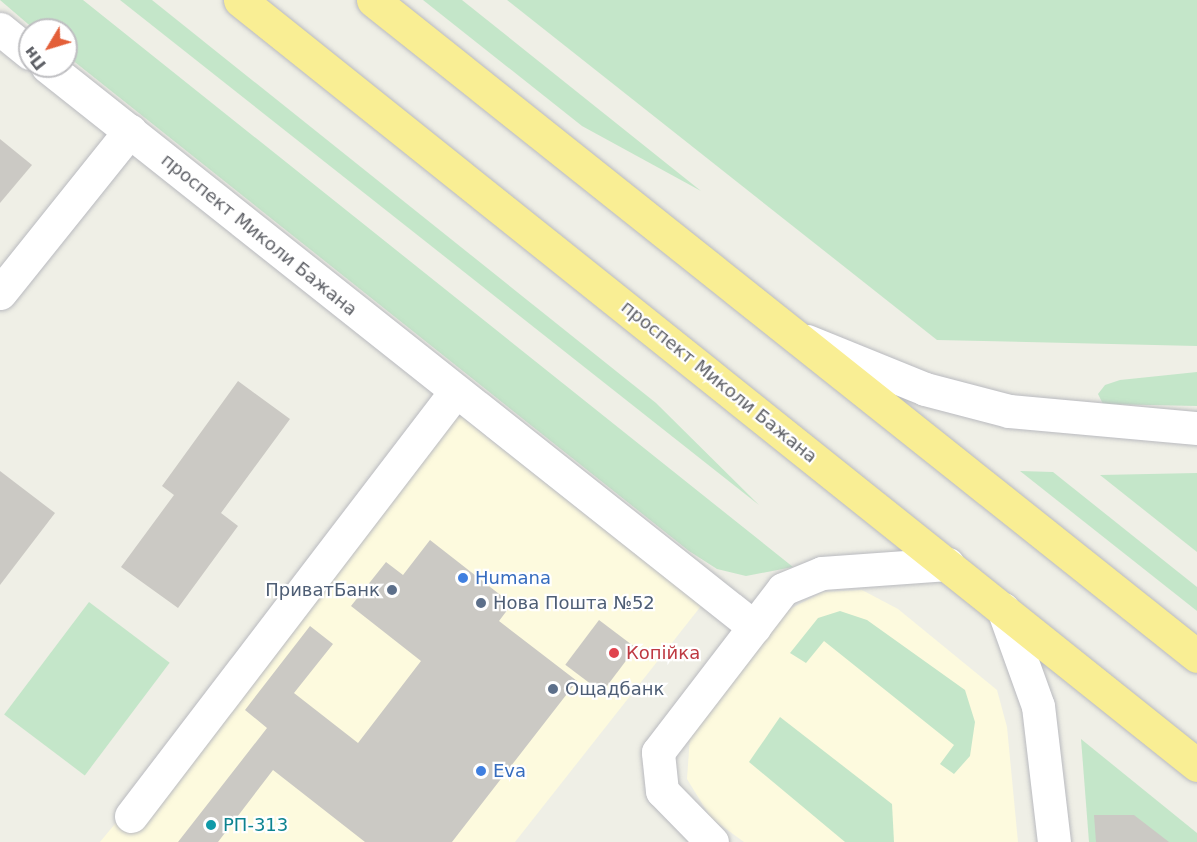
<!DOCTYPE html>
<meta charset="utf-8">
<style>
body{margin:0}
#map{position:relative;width:1197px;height:842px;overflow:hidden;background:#efefe6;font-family:"DejaVu Sans",sans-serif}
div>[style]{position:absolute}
.commercial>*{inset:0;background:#fdfade}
.green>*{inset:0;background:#c4e6c9;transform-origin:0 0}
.building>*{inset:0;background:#cbc9c4;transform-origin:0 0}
.roads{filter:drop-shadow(0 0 2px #b9babf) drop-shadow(0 0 2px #b9babf)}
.minor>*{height:33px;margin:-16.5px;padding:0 16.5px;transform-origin:16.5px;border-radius:16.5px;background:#fff}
.highway>*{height:33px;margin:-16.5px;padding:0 16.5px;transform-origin:16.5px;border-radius:16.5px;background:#f9ee94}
.dots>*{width:16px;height:16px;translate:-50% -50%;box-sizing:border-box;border:3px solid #fff;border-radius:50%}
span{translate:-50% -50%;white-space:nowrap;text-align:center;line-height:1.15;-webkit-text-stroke:4.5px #fff;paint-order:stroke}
.street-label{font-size:18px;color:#5e6066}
.shop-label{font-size:18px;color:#366cbe}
.left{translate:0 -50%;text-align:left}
.service-label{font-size:18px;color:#4e5e75}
.right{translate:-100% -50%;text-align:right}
.health-label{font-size:18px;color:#be3a42}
.culture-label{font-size:18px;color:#0d838f}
.north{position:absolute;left:18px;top:18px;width:60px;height:60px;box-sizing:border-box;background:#fff;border:2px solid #bfbfc2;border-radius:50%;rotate:232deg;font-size:16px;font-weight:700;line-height:24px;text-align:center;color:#5e6066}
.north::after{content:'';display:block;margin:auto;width:21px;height:27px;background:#e35f39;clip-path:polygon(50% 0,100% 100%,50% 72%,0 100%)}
</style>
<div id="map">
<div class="commercial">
<i style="clip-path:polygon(455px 412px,701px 606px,515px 842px,100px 842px)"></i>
<i style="clip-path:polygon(862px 590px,898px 609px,997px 690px,1007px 727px,1018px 842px,744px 842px,711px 818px,687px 779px,691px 722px,770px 619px,823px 592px)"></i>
</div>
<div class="green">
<i style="clip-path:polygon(0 0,83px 0,793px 567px,746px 576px,717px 569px,689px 551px,66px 55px,66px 30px,35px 30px)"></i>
<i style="clip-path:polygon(120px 0,152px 0,656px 403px,759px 505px)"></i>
<i style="clip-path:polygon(423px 0,462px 0,701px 191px,582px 126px)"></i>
<i style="clip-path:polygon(507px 0,1197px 0,1197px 346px,937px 340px)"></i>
<i style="clip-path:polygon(1197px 372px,1197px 406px,1103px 404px,1098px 394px,1105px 385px,1120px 380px)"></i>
<i style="clip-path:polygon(1020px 471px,1053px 472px,1197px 587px,1197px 611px)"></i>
<i style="clip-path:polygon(1197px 473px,1197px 552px,1100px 475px)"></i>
<i style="left:89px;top:602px;width:101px;height:141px;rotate:37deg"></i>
<i style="clip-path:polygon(840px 611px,867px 620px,965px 690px,975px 722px,970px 756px,954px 774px,940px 764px,954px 745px,824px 641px,806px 663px,790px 653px,818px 618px)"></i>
<i style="clip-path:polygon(780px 717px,892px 804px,894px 842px,845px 842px,749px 762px)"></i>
<i style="clip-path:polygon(1081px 739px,1197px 833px,1197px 842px,1089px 842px)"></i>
</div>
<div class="building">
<i style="clip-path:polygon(0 139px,32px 165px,0 203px)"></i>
<i style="clip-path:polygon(238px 381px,290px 419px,221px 513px,238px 526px,178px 608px,121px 567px,174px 495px,162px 486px)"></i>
<i style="clip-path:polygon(0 471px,55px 513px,0 585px)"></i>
<i style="clip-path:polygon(430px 540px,512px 604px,499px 621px,577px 681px,452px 842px,365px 842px,273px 770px,218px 842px,178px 842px,267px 728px,245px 710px,310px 626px,333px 644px,294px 693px,358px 743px,421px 661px,351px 606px,386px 562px,403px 575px)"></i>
<i style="left:599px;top:620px;width:46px;height:56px;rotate:37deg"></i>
<i style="clip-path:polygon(1094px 815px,1134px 815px,1169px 842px,1096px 842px)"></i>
</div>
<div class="roads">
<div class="minor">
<i style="left:0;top:29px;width:38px;rotate:39deg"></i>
<i style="left:47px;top:66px;width:903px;rotate:38.43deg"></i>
<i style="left:0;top:293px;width:208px;rotate:-51.3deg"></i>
<i style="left:807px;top:341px;width:127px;rotate:22.1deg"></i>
<i style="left:925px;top:389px;width:87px;rotate:14.7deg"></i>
<i style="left:1009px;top:411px;width:189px;rotate:5.2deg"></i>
<i style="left:1003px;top:609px;width:103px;rotate:70.2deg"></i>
<i style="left:1038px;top:706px;width:137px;rotate:83.3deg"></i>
<i style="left:131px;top:816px;width:534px;rotate:-52.61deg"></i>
<i style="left:712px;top:842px;width:71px;rotate:-134.4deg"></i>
<i style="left:662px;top:791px;width:39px;rotate:-96deg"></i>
<i style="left:658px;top:752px;width:205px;rotate:-52.5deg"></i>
<i style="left:783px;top:589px;width:42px;rotate:-22.3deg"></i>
<i style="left:822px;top:573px;width:126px;rotate:-4.1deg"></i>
</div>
<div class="highway">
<i style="left:240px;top:0;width:1225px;rotate:38.64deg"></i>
<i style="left:373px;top:0;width:1053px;rotate:38.52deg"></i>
</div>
</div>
<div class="dots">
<i style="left:463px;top:578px;background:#3f7fe0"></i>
<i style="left:392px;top:590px;background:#5c6f8a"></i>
<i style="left:481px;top:603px;background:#5c6f8a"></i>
<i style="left:614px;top:653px;background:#e0444e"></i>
<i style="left:553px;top:689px;background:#5c6f8a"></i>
<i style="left:481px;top:771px;background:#3f7fe0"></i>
<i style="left:211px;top:825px;background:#0f9aa8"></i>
</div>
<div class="street-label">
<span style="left:259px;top:235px;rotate:39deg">проспект Миколи Бажана</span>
<span style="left:719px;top:382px;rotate:39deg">проспект Миколи Бажана</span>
</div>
<div class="shop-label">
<span class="left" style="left:475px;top:578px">Humana</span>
<span class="left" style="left:493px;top:771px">Eva</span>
</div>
<div class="service-label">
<span class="right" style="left:380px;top:590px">ПриватБанк</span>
<span class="left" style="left:493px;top:603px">Нова Пошта №52</span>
<span class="left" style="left:565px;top:689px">Ощадбанк</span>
</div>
<div class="health-label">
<span class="left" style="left:626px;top:653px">Копійка</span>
</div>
<div class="culture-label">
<span class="left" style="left:223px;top:825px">РП-313</span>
</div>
<div class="north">Пн</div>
</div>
